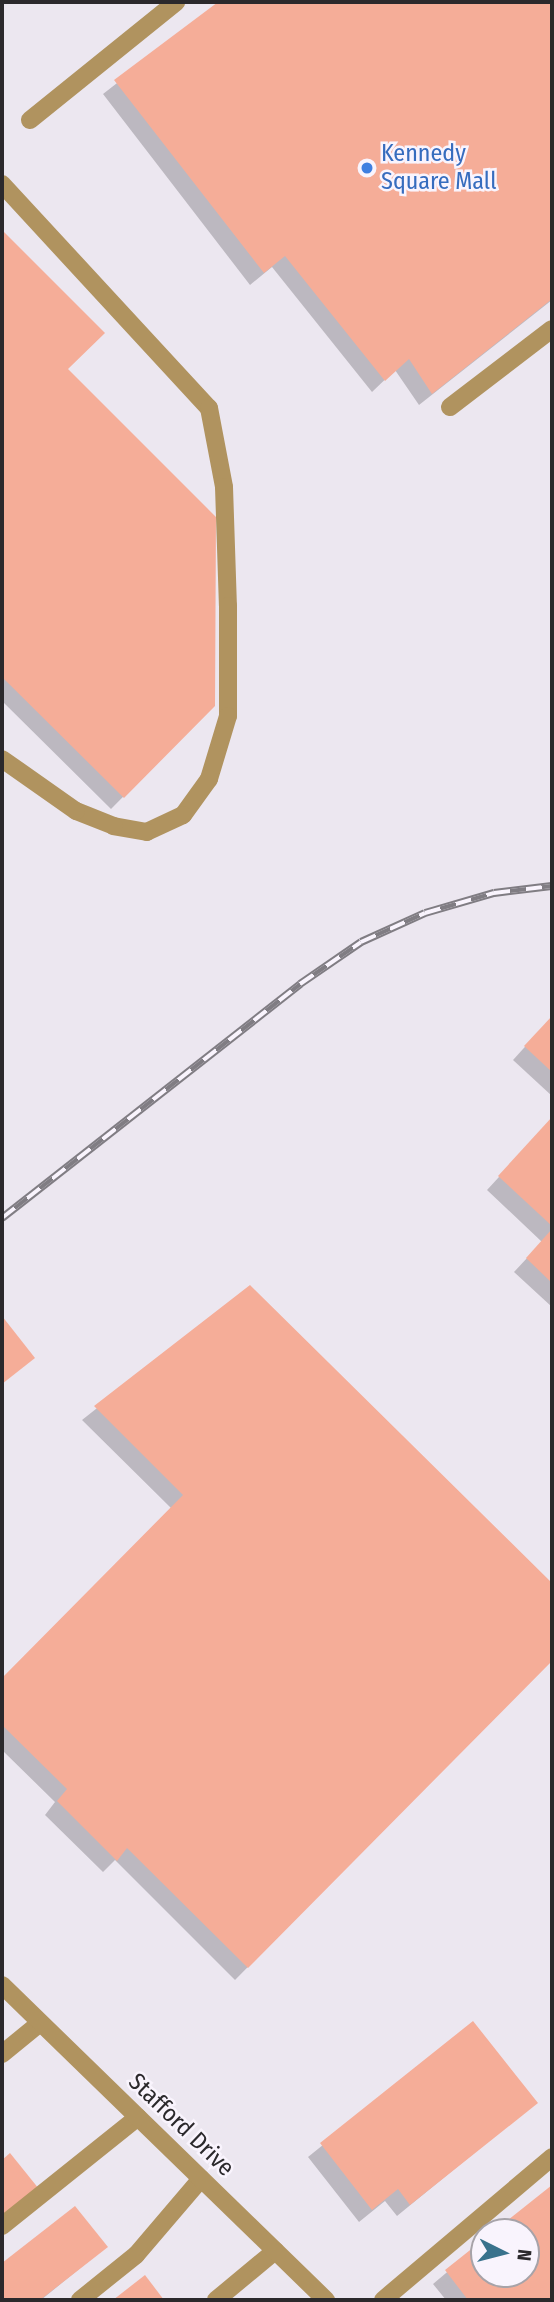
<!DOCTYPE html>
<style>
body{margin:0}
#map{position:relative;width:554px;height:2302px;overflow:hidden;background:#ece7f0;font-family:"Fira Sans Condensed",sans-serif}
div>[style]{position:absolute}
.shadow>*{inset:0;background:#0003}
.building>*{inset:0;background:#f5ad98}
.service>*{height:18px;margin:-9px;padding:0 9px;transform-origin:9px;border-radius:9px;background:#b0935f}
.minor>*{height:18px;margin:-9px;padding:0 9px;transform-origin:9px;border-radius:9px;background:#b0935f}
.rail>*{height:8px;margin-top:-4px;transform-origin:0;background:repeating-linear-gradient(90deg,#f9f4fd 0 16px,#807d83 0 32px);box-sizing:border-box;border-block:2px solid #807d83}
.dots>*{width:19px;height:19px;translate:-50% -50%;box-sizing:border-box;border:4px solid #f9f4fd;border-radius:50%}
span{translate:-50% -50%;white-space:nowrap;text-align:center;line-height:1.15;-webkit-text-stroke:5px #f9f4fd;paint-order:stroke}
.shop-label{font-size:24px;color:#366cbe}
.left{translate:0 -50%;text-align:left}
.street-label{font-size:24px;color:#2b292c}
.frame{position:absolute;inset:0;border:4px solid #2b292c;pointer-events:none}
.north{position:absolute;left:470px;top:2218px;width:70px;height:70px;box-sizing:border-box;background:#f9f4fd;border:2px solid #a7a3a9;border-radius:50%;rotate:96deg;font-size:19px;font-weight:700;line-height:28px;text-align:center;color:#2b292c}
.north::after{content:'';display:block;margin:auto;width:24px;height:32px;background:#39728c;clip-path:polygon(50% 0,100% 100%,50% 72%,0 100%)}
</style>
<div id="map">
<div class="shadow">
<i style="clip-path:polygon(221px 2px,552px 2px,552px 300px,419px 405px,395px 370px,372px 392px,272px 267px,250px 285px,103px 94px)"></i>
<i style="clip-path:polygon(2px 233px,102px 333px,66px 369px,214px 705px,111px 809px,2px 701px)"></i>
<i style="clip-path:polygon(552px 1017px,552px 1096px,513px 1060px)"></i>
<i style="clip-path:polygon(552px 1119px,552px 1307px,514px 1272px,542px 1242px,487px 1190px)"></i>
<i style="clip-path:polygon(250px 1287px,552px 1586px,552px 1659px,235px 1980px,115px 1860px,103px 1872px,45px 1815px,55px 1802px,2px 1750px,2px 1680px,172px 1509px,82px 1420px)"></i>
<i style="clip-path:polygon(473px 2024px,535px 2103px,397px 2216px,385px 2201px,359px 2222px,308px 2157px)"></i>
<i style="clip-path:polygon(552px 2187px,552px 2300px,446px 2300px,433px 2284px,484px 2241px,484px 2274px,526px 2274px,526px 2232px,496px 2232px)"></i>
<i style="clip-path:polygon(75px 2208px,106px 2247px,41px 2300px,2px 2300px,2px 2266px)"></i>
</div>
<div class="building">
<i style="clip-path:polygon(218px 2px,552px 2px,552px 299px,432px 394px,409px 359px,385px 381px,285px 256px,264px 273px,114px 80px)"></i>
<i style="clip-path:polygon(2px 230px,105px 333px,68px 369px,216px 517px,215px 706px,124px 798px,2px 677px)"></i>
<i style="clip-path:polygon(552px 1016px,552px 1072px,524px 1046px)"></i>
<i style="clip-path:polygon(552px 1117px,552px 1226px,498px 1176px)"></i>
<i style="clip-path:polygon(552px 1229px,552px 1283px,526px 1258px)"></i>
<i style="clip-path:polygon(250px 1285px,552px 1583px,552px 1661px,248px 1968px,127px 1848px,117px 1861px,57px 1801px,67px 1789px,2px 1725px,2px 1678px,183px 1495px,94px 1406px)"></i>
<i style="clip-path:polygon(2px 1316px,35px 1358px,2px 1384px)"></i>
<i style="clip-path:polygon(473px 2021px,538px 2103px,410px 2205px,398px 2189px,372px 2210px,320px 2143px)"></i>
<i style="clip-path:polygon(10px 2153px,39px 2189px,2px 2218px,2px 2160px)"></i>
<i style="clip-path:polygon(552px 2185px,552px 2300px,468px 2300px,445px 2270px,484px 2239px,484px 2274px,526px 2274px,526px 2232px,493px 2232px)"></i>
<i style="clip-path:polygon(75px 2206px,108px 2247px,40px 2300px,2px 2300px,2px 2263px)"></i>
<i style="clip-path:polygon(145px 2275px,164px 2300px,113px 2300px)"></i>
</div>
<div class="service">
<i style="left:30px;top:120px;width:188px;rotate:-38.9deg"></i>
<i style="left:2px;top:184px;width:305px;rotate:47.3deg"></i>
<i style="left:209px;top:408px;width:80px;rotate:79.2deg"></i>
<i style="left:224px;top:487px;width:119px;rotate:88.1deg"></i>
<i style="left:228px;top:606px;width:110px;rotate:90deg"></i>
<i style="left:228px;top:716px;width:66px;rotate:106.8deg"></i>
<i style="left:209px;top:779px;width:44px;rotate:125.8deg"></i>
<i style="left:183px;top:815px;width:40px;rotate:155deg"></i>
<i style="left:147px;top:832px;width:34px;rotate:-170deg"></i>
<i style="left:114px;top:826px;width:41px;rotate:-158.5deg"></i>
<i style="left:76px;top:811px;width:90px;rotate:-144.9deg"></i>
<i style="left:450px;top:407px;width:128px;rotate:-37.4deg"></i>
<i style="left:2px;top:2054px;width:49px;rotate:-39.2deg"></i>
<i style="left:2px;top:2226px;width:174px;rotate:-38.7deg"></i>
<i style="left:80px;top:2300px;width:72px;rotate:-38.8deg"></i>
<i style="left:136px;top:2255px;width:100px;rotate:-49.5deg"></i>
<i style="left:216px;top:2300px;width:77px;rotate:-39.7deg"></i>
<i style="left:383px;top:2300px;width:221px;rotate:-40.2deg"></i>
</div>
<div class="minor">
<i style="left:2px;top:1985px;width:452px;rotate:44.2deg"></i>
</div>
<div class="rail">
<i style="left:2px;top:1218px;width:379px;rotate:-38.1deg"></i>
<i style="left:300px;top:984px;width:74px;rotate:-34.5deg"></i>
<i style="left:361px;top:942px;width:70px;rotate:-24.4deg"></i>
<i style="left:425px;top:913px;width:72px;rotate:-16.2deg"></i>
<i style="left:494px;top:893px;width:58px;rotate:-6.9deg"></i>
</div>
<div class="dots">
<i style="left:367px;top:168px;background:#3f7fe0"></i>
</div>
<div class="shop-label">
<span class="left" style="left:381px;top:168px">Kennedy<br>Square Mall</span>
</div>
<div class="street-label">
<span style="left:181px;top:2125px;rotate:44deg">Stafford Drive</span>
</div>
<div class="frame"></div>
<div class="north">N</div>
</div>
